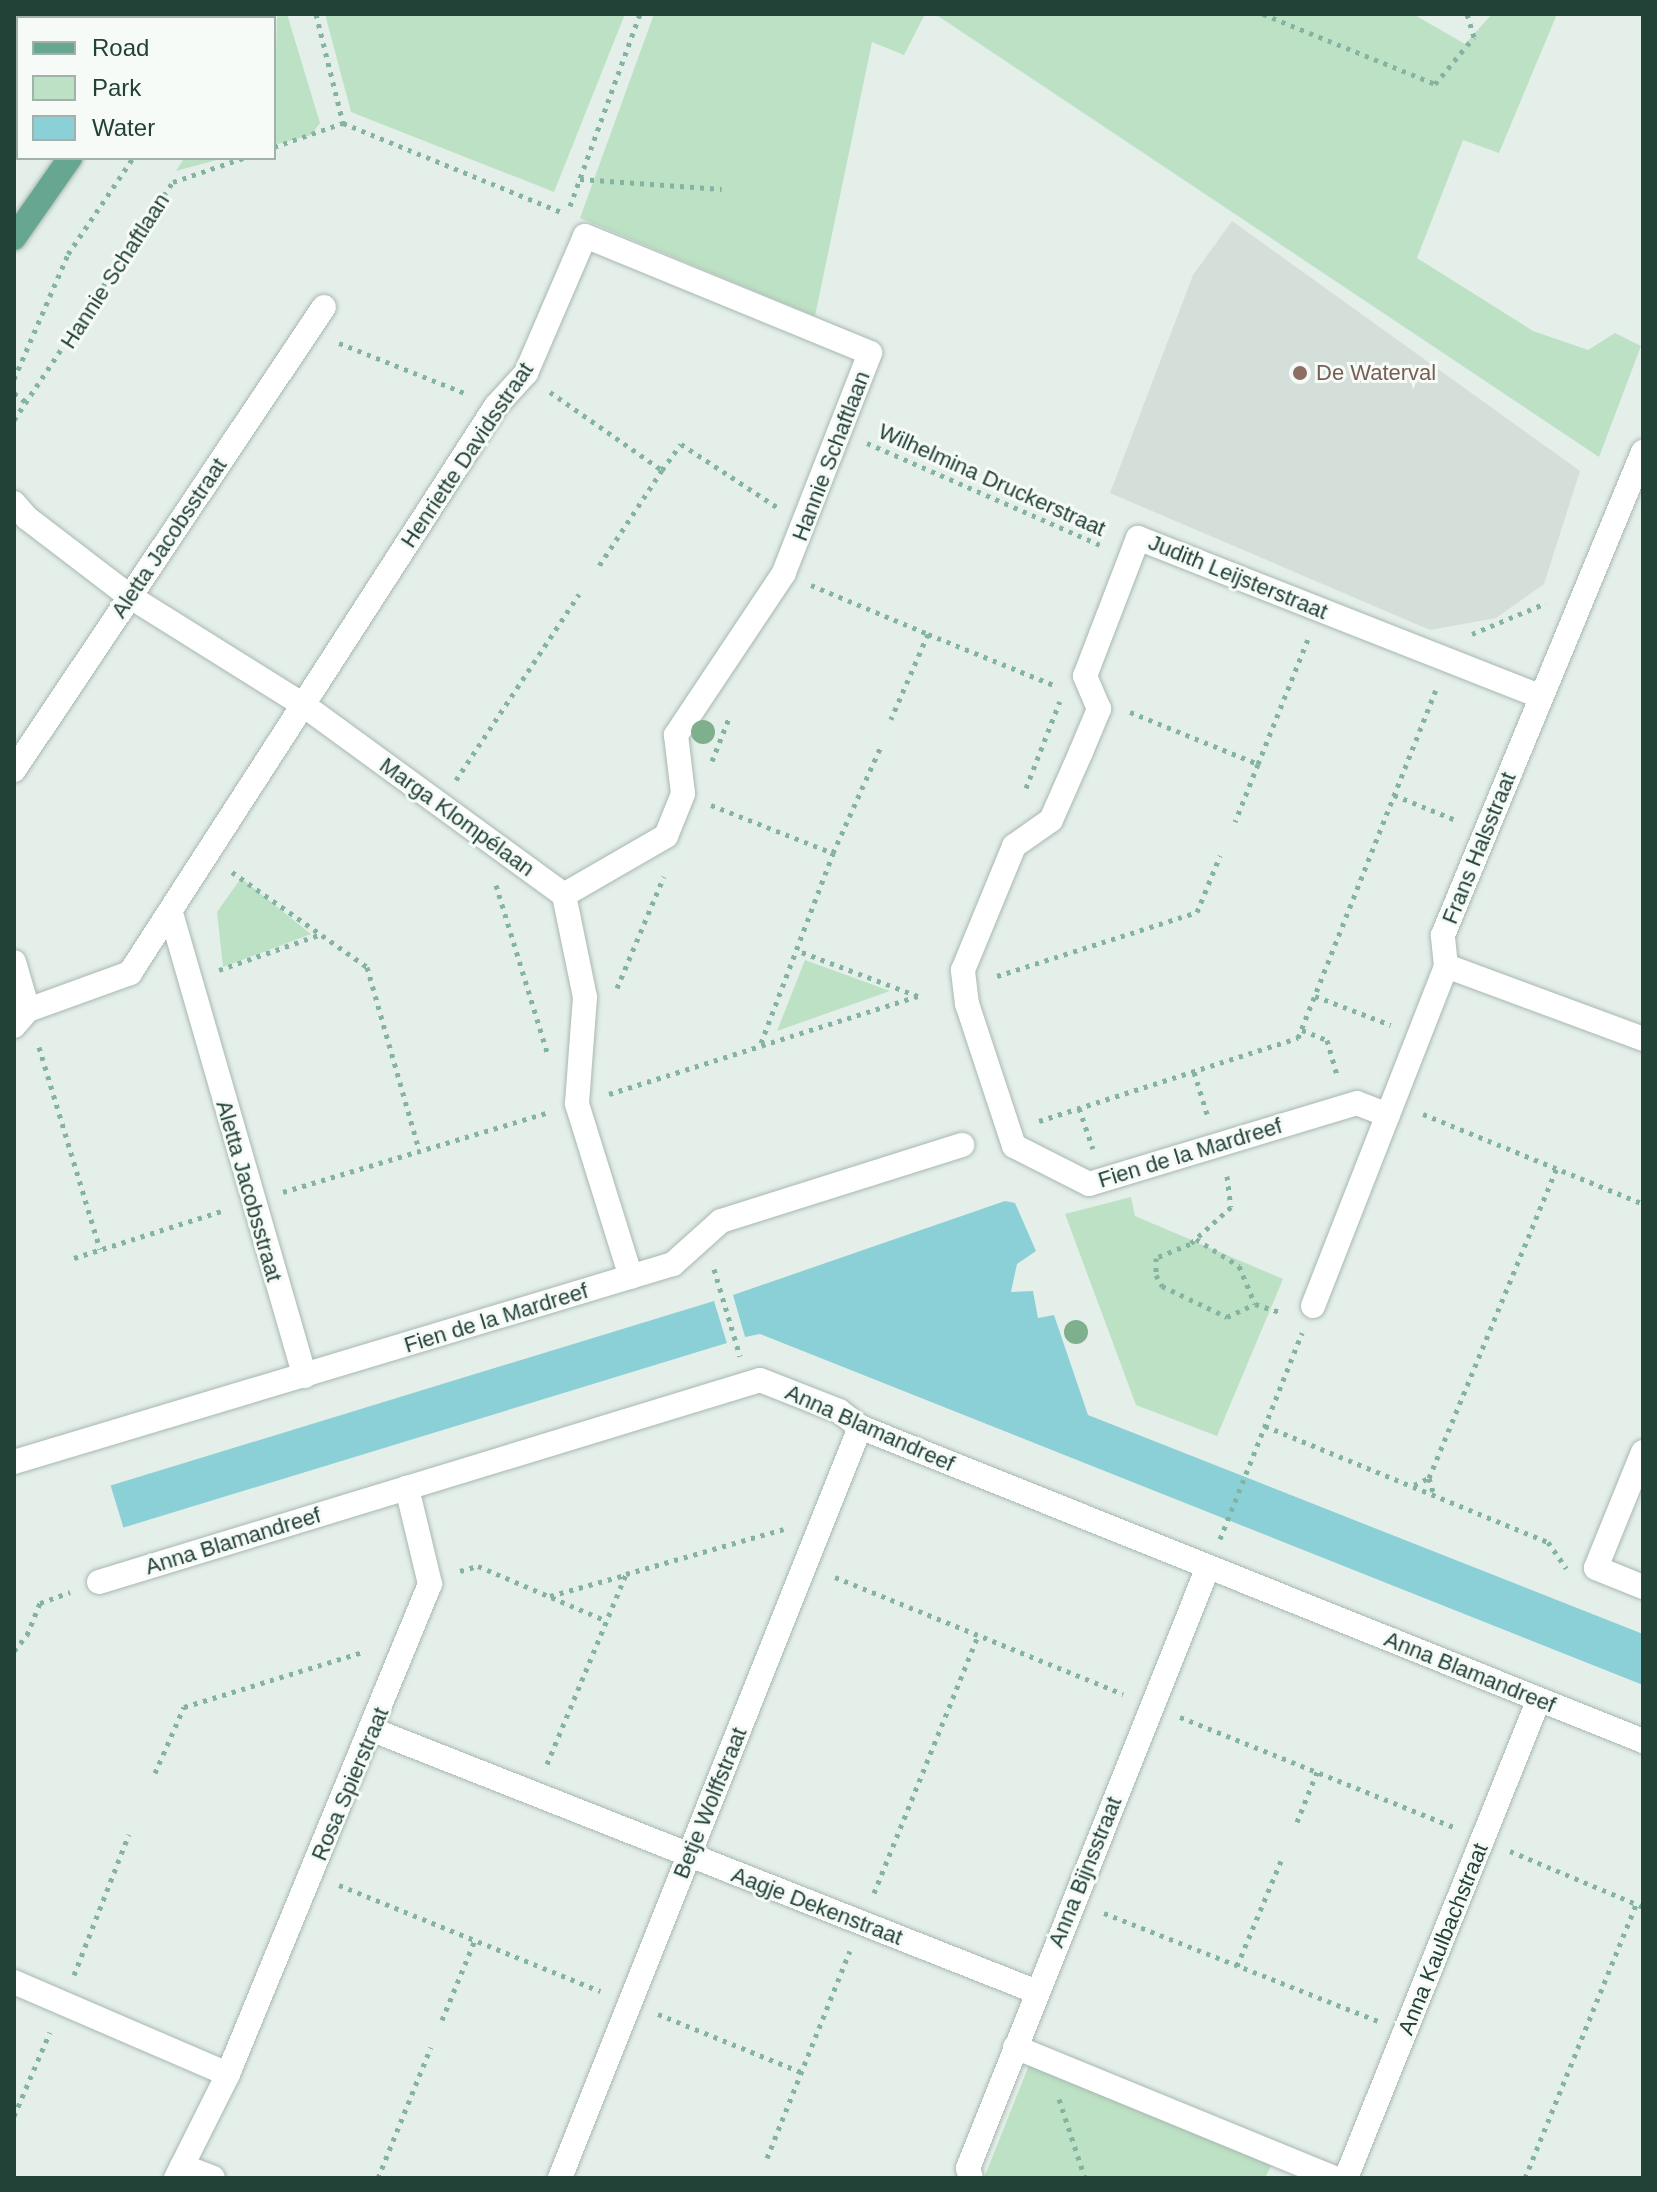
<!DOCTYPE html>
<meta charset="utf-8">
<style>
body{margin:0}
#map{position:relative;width:1657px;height:2192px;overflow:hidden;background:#e5efea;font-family:Helvetica,sans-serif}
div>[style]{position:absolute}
.built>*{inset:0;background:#d3dfd8}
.green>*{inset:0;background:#bde1c4}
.water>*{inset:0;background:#8bd0d6;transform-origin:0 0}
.path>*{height:5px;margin-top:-2.5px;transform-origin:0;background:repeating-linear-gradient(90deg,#84b4a1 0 4px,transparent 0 10px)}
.roads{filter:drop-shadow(0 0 2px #a7b8b1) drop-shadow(0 0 2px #a7b8b1)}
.minor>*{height:24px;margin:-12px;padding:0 12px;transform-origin:12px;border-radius:12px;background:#fff}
.major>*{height:24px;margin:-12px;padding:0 12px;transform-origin:12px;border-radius:12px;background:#67a691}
.trees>*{width:24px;height:24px;margin:-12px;border-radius:50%;background:#7eb08e}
.dots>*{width:22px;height:22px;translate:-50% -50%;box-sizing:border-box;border:4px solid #f6fbf8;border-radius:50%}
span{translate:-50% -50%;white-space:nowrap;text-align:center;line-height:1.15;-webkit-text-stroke:6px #f6fbf8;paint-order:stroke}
.street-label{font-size:22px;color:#234237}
.education-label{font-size:22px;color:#785e54}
.left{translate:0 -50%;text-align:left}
.frame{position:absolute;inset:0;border:16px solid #234237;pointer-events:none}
.legend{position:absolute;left:16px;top:16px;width:260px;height:144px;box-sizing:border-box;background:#f6fbf8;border:2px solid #a2b1ab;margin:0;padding:10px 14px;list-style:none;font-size:24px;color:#234237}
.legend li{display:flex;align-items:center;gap:16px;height:40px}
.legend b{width:40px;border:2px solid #a2b1ab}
</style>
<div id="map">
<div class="built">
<i style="clip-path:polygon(1232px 221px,1580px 471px,1544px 584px,1496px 618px,1430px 630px,1110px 493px,1193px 275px)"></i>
</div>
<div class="green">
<i style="clip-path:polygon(277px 14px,287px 14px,320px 123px,311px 135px,274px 145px)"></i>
<i style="clip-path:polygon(325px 14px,625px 14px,554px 192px,351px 112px)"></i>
<i style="clip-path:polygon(654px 14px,925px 14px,904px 55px,872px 42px,815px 316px,580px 218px)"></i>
<i style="clip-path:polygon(935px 14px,1413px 14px,1465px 44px,1492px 14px,1557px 14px,1499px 153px,1463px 140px,1417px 258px,1533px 331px,1588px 350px,1615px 333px,1641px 346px,1599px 457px)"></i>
<i style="clip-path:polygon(184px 158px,224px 158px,176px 171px)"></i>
<i style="clip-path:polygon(241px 878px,311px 934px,223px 967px,217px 912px)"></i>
<i style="clip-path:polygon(805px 960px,890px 991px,777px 1031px)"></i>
<i style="clip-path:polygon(1131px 1197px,1135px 1216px,1283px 1279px,1217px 1436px,1136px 1405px,1065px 1214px)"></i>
<i style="clip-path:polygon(1031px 2060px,1275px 2158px,1265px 2178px,984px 2178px)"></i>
</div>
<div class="water">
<i style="clip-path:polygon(16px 14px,68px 14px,18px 18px,14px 92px)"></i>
<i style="clip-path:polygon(1005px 1201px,1015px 1203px,1036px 1251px,1017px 1264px,1011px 1292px,1033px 1291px,1038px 1318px,1054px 1315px,1088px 1415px,1643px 1634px,1643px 1685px,760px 1334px,745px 1337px,733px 1295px)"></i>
<i style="left:714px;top:1301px;width:44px;height:631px;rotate:73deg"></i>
</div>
<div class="path">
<i style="left:316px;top:14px;width:112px;rotate:76.1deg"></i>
<i style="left:343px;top:123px;width:238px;rotate:22.2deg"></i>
<i style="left:1263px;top:14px;width:186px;rotate:22.1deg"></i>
<i style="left:1435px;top:84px;width:61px;rotate:-50.3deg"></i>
<i style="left:1474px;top:37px;width:24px;rotate:-107deg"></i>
<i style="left:110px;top:18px;width:6px;rotate:-45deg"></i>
<i style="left:226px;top:18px;width:5px;rotate:-53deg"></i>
<i style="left:14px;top:139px;width:7px;rotate:-56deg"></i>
<i style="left:274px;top:147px;width:73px;rotate:-19.2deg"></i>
<i style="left:580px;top:179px;width:142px;rotate:4deg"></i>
<i style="left:570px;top:206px;width:204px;rotate:-70deg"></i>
<i style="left:339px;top:343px;width:138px;rotate:21.7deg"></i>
<i style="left:14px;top:379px;width:136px;rotate:-66.6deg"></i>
<i style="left:68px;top:254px;width:116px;rotate:-55.9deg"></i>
<i style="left:550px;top:392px;width:136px;rotate:34.9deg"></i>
<i style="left:662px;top:470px;width:118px;rotate:123.3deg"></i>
<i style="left:14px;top:393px;width:15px;rotate:37deg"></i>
<i style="left:14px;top:420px;width:286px;rotate:-56.3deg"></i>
<i style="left:173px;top:182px;width:74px;rotate:-18.9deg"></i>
<i style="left:867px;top:443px;width:254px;rotate:23.6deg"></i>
<i style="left:662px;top:470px;width:32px;rotate:-54deg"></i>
<i style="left:681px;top:444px;width:115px;rotate:33.3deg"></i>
<i style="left:811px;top:585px;width:127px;rotate:22.7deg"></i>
<i style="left:928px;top:634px;width:93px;rotate:113.5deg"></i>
<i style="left:928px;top:634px;width:138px;rotate:22.1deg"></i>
<i style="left:1472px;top:634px;width:80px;rotate:-22.7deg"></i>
<i style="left:1130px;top:712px;width:138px;rotate:22.1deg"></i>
<i style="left:1258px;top:764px;width:62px;rotate:111.6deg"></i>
<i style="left:712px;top:761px;width:46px;rotate:-68.4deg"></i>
<i style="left:1258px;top:764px;width:135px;rotate:-68.2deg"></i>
<i style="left:456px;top:780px;width:223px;rotate:-56.5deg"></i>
<i style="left:1026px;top:788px;width:93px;rotate:-68.7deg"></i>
<i style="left:1394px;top:795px;width:67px;rotate:22deg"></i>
<i style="left:711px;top:805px;width:131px;rotate:21.5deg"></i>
<i style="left:232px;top:872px;width:165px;rotate:35.1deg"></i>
<i style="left:367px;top:967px;width:190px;rotate:74.1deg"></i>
<i style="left:496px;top:885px;width:178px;rotate:73deg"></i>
<i style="left:219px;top:970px;width:106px;rotate:-19.3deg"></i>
<i style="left:997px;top:976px;width:210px;rotate:-17.7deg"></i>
<i style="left:1197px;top:912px;width:61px;rotate:-67.7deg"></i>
<i style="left:617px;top:988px;width:121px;rotate:-67.2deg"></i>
<i style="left:1315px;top:996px;width:81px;rotate:20.9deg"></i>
<i style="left:1302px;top:1030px;width:27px;rotate:22deg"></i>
<i style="left:1327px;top:1040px;width:35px;rotate:74deg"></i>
<i style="left:761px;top:1043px;width:203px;rotate:-69.2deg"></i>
<i style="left:833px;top:853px;width:117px;rotate:-65.8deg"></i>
<i style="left:39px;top:1047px;width:211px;rotate:73.2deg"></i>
<i style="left:1194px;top:1072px;width:47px;rotate:72.7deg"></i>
<i style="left:609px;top:1094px;width:324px;rotate:-17.6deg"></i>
<i style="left:918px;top:996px;width:130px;rotate:-159.3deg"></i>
<i style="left:1079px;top:1108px;width:43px;rotate:71.1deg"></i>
<i style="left:1423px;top:1114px;width:238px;rotate:22.2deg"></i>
<i style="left:1039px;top:1121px;width:272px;rotate:-17.8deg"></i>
<i style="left:1298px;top:1038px;width:374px;rotate:-68.4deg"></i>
<i style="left:1227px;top:1176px;width:31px;rotate:83deg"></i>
<i style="left:1231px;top:1207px;width:55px;rotate:137.9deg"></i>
<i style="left:1190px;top:1244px;width:37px;rotate:158deg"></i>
<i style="left:1156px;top:1258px;width:17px;rotate:90deg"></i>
<i style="left:1156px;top:1275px;width:13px;rotate:61deg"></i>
<i style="left:1162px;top:1286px;width:72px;rotate:25.5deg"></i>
<i style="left:1227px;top:1317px;width:31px;rotate:-25deg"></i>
<i style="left:1255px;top:1304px;width:28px;rotate:18deg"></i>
<i style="left:283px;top:1192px;width:275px;rotate:-16.7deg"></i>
<i style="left:1196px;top:1239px;width:51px;rotate:32.1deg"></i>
<i style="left:1239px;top:1266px;width:41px;rotate:67.2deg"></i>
<i style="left:74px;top:1258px;width:157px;rotate:-17.7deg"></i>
<i style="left:714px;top:1269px;width:91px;rotate:73.4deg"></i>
<i style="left:1265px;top:1426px;width:306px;rotate:22.3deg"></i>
<i style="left:1548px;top:1542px;width:32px;rotate:55deg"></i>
<i style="left:1429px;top:1478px;width:18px;rotate:74deg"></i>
<i style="left:1414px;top:1485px;width:17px;rotate:-25deg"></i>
<i style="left:1429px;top:1478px;width:335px;rotate:-67.6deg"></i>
<i style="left:1220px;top:1539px;width:222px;rotate:-68.3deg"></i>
<i style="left:460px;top:1571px;width:19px;rotate:-16deg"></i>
<i style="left:478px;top:1566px;width:140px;rotate:23.1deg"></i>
<i style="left:835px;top:1577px;width:311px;rotate:22.1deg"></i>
<i style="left:550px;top:1596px;width:78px;rotate:-15.6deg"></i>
<i style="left:14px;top:1651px;width:21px;rotate:-51deg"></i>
<i style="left:27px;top:1635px;width:35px;rotate:-68deg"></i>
<i style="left:40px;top:1603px;width:32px;rotate:-20deg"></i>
<i style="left:1180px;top:1717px;width:294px;rotate:21.9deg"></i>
<i style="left:547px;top:1764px;width:206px;rotate:-67.4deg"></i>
<i style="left:626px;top:1574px;width:164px;rotate:-15.9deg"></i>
<i style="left:155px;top:1773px;width:72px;rotate:-66.3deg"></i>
<i style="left:184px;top:1707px;width:190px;rotate:-17.1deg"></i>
<i style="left:1297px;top:1822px;width:54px;rotate:-68.2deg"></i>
<i style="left:1510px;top:1851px;width:144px;rotate:22.8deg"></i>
<i style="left:339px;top:1885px;width:282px;rotate:22.1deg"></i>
<i style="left:874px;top:1893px;width:277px;rotate:-68deg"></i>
<i style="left:1104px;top:1913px;width:295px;rotate:21.5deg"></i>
<i style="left:1237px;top:1966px;width:114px;rotate:-67.3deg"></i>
<i style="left:74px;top:1975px;width:151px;rotate:-68.7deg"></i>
<i style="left:658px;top:2014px;width:154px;rotate:22.1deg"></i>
<i style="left:442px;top:2020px;width:87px;rotate:-67.6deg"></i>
<i style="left:1059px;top:2099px;width:83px;rotate:71.8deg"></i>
<i style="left:14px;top:2116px;width:91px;rotate:-66.8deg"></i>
<i style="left:767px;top:2158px;width:223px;rotate:-68.2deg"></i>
<i style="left:378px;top:2178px;width:141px;rotate:-68deg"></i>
<i style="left:1525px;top:2178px;width:296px;rotate:-67.9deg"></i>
</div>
<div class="roads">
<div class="minor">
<i style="left:14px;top:503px;width:20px;rotate:49deg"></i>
<i style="left:27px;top:518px;width:128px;rotate:37.4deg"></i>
<i style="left:129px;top:596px;width:208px;rotate:32deg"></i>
<i style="left:305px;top:706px;width:321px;rotate:36.1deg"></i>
<i style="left:564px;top:895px;width:104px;rotate:78.4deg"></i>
<i style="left:585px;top:997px;width:107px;rotate:94.3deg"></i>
<i style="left:577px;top:1104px;width:181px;rotate:72.7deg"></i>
<i style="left:14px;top:770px;width:557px;rotate:-56.2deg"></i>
<i style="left:171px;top:913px;width:482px;rotate:73.9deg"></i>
<i style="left:14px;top:962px;width:50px;rotate:73.7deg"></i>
<i style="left:1446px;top:966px;width:210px;rotate:20.3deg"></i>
<i style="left:14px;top:1026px;width:21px;rotate:-49deg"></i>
<i style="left:28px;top:1010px;width:109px;rotate:-19.9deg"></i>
<i style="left:130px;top:973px;width:675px;rotate:-57.16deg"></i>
<i style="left:496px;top:406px;width:45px;rotate:-47.7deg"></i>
<i style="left:526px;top:373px;width:149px;rotate:-66.7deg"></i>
<i style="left:585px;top:236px;width:308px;rotate:22.3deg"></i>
<i style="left:870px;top:353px;width:236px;rotate:111.4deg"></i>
<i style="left:784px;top:573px;width:195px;rotate:123.7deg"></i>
<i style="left:676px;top:735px;width:59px;rotate:83.2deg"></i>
<i style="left:683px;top:794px;width:45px;rotate:112deg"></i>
<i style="left:666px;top:836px;width:118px;rotate:150deg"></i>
<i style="left:1388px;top:1115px;width:33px;rotate:-159deg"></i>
<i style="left:1357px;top:1103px;width:280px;rotate:163.2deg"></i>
<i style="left:1089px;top:1184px;width:84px;rotate:-153.1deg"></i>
<i style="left:1014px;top:1146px;width:150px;rotate:-108.3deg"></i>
<i style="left:967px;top:1004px;width:34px;rotate:-97deg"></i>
<i style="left:963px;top:970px;width:134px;rotate:-67.6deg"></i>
<i style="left:1014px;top:846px;width:45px;rotate:-35.1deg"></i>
<i style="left:1051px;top:820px;width:74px;rotate:-66.2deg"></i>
<i style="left:1081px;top:752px;width:47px;rotate:-67.3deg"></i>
<i style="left:1099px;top:709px;width:36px;rotate:-113deg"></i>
<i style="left:1085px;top:676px;width:148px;rotate:-69deg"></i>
<i style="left:1138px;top:538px;width:433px;rotate:21.5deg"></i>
<i style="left:1313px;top:1306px;width:365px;rotate:-68.6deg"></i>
<i style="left:1446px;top:966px;width:31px;rotate:-96deg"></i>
<i style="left:1443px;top:935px;width:523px;rotate:-67.51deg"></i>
<i style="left:1643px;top:1452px;width:125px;rotate:112.1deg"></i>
<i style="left:1596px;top:1568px;width:51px;rotate:22deg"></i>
<i style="left:14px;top:1462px;width:688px;rotate:-16.72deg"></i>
<i style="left:673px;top:1264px;width:64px;rotate:-41.9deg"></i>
<i style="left:721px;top:1221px;width:253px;rotate:-17.5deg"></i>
<i style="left:99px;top:1582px;width:691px;rotate:-16.99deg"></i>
<i style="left:760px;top:1380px;width:85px;rotate:21.4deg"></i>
<i style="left:839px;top:1411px;width:26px;rotate:37deg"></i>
<i style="left:860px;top:1427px;width:844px;rotate:21.85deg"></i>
<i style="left:373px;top:1730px;width:714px;rotate:21.53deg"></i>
<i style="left:14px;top:1982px;width:233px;rotate:23.3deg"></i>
<i style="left:1015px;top:2047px;width:346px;rotate:22.3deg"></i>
<i style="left:182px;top:2166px;width:33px;rotate:21deg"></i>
<i style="left:176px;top:2178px;width:116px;rotate:-63.4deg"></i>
<i style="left:228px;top:2074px;width:530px;rotate:-67.6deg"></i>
<i style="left:430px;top:1584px;width:99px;rotate:-103.5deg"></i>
<i style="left:560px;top:2178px;width:809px;rotate:-68.22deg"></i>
<i style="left:971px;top:2178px;width:10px;rotate:-107deg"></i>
<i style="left:968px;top:2168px;width:647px;rotate:-68.23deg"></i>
<i style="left:1346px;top:2178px;width:516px;rotate:-68.05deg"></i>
</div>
<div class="major">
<i style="left:167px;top:18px;width:5px;rotate:-53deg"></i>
<i style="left:14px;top:238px;width:98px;rotate:-55deg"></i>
</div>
</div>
<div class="trees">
<i style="left:703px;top:732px"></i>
<i style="left:1076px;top:1332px"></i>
</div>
<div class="dots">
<i style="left:1300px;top:373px;background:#8d6e63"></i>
</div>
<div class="street-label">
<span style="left:115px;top:271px;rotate:-57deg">Hannie Schaftlaan</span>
<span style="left:467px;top:455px;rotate:-56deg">Henriette Davidsstraat</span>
<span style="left:831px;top:456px;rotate:-69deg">Hannie Schaftlaan</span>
<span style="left:992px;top:480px;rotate:24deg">Wilhelmina Druckerstraat</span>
<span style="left:169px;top:538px;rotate:-56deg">Aletta Jacobsstraat</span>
<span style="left:1238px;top:577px;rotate:22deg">Judith Leijsterstraat</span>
<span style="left:457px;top:817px;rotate:36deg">Marga Klompélaan</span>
<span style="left:1479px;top:848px;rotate:-68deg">Frans Halsstraat</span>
<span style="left:1190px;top:1153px;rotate:-17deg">Fien de la Mardreef</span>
<span style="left:249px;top:1191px;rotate:74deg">Aletta Jacobsstraat</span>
<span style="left:496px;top:1318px;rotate:-17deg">Fien de la Mardreef</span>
<span style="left:870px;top:1428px;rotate:24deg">Anna Blamandreef</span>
<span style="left:233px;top:1541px;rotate:-17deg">Anna Blamandreef</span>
<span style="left:1470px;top:1672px;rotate:22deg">Anna Blamandreef</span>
<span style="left:350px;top:1784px;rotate:-67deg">Rosa Spierstraat</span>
<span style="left:710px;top:1803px;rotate:-68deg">Betje Wolffstraat</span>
<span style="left:1085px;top:1872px;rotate:-68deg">Anna Bijnsstraat</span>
<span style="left:817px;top:1906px;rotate:21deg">Aagje Dekenstraat</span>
<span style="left:1443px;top:1939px;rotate:-68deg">Anna Kaulbachstraat</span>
</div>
<div class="education-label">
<span class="left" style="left:1316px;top:373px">De Waterval</span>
</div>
<div class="frame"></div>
<ul class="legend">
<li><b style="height:10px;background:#67a691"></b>Road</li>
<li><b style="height:22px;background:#bde1c4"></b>Park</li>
<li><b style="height:22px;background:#8bd0d6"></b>Water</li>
</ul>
</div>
